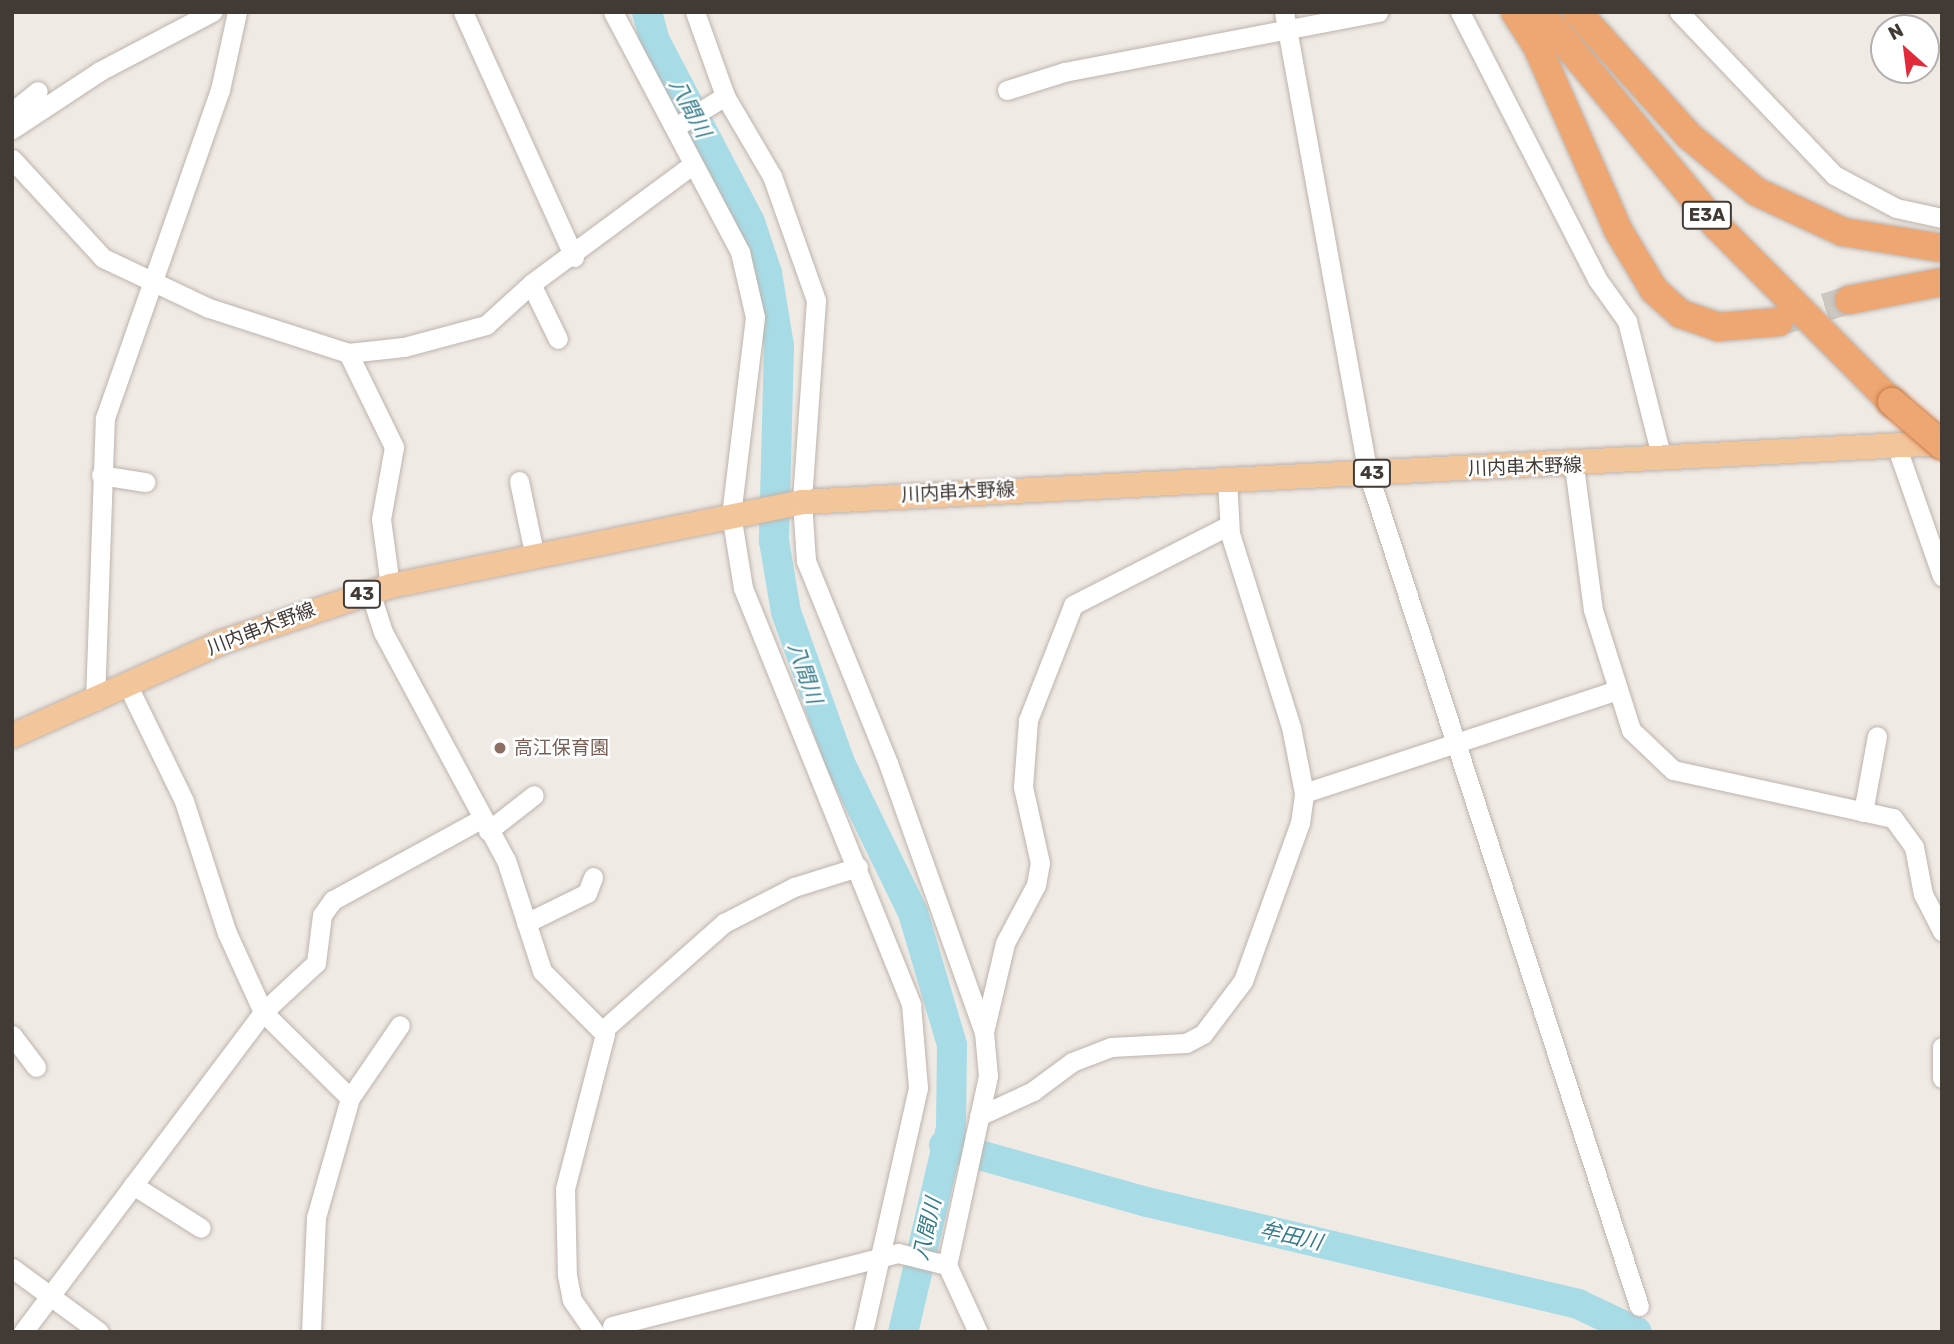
<!DOCTYPE html>
<meta charset="utf-8">
<style>
body{margin:0}
#map{position:relative;width:1954px;height:1344px;overflow:hidden;background:#f0eae5;font-family:Rubik,"Noto Sans JP",sans-serif}
div>[style]{position:absolute}
.river>*{height:30px;margin:-15px;padding:0 15px;transform-origin:15px;border-radius:15px;background:#a7dce7}
.highway-tunnel>*{height:28px;margin-top:-14px;transform-origin:0;background:repeating-linear-gradient(90deg,#cdc7c2 0 28px,transparent 0 42px)}
.roads{filter:drop-shadow(0 0 2px #bdb3ac) drop-shadow(0 0 2px #bdb3ac)}
.minor>*{height:19px;margin:-9.5px;padding:0 9.5px;transform-origin:9.5px;border-radius:9.5px;background:#fff}
.major>*{height:24px;margin:-12px;padding:0 12px;transform-origin:12px;border-radius:12px;background:#f3c59b}
.highway>*{height:28px;margin:-14px;padding:0 14px;transform-origin:14px;border-radius:14px;background:#eea772}
.bridges{filter:drop-shadow(0 0 2px #cb7944) drop-shadow(0 0 2px #cb7944)}
.highway-bridge>*{height:28px;margin:-14px;padding:0 14px;transform-origin:14px;border-radius:14px;background:#eea772}
.dots>*{width:19px;height:19px;translate:-50% -50%;box-sizing:border-box;border:4px solid #fff;border-radius:50%}
span{translate:-50% -50%;white-space:nowrap;text-align:center;line-height:1.15;-webkit-text-stroke:5px #fff;paint-order:stroke}
.shield-label span{padding:2px 5px;background:#fff;border:2px solid;border-radius:5px;-webkit-text-stroke-width:0}
.shield-label{font-size:18px;color:#423a35;font-weight:700}
.street-label{font-size:19px;color:#423a35}
.education-label{font-size:19px;color:#785e54}
.left{translate:0 -50%;text-align:left}
.water-label{font-size:21px;color:#357b8b;font-style:italic}
.frame{position:absolute;inset:0;border:14px solid #423a35;pointer-events:none}
.north{position:absolute;left:1870px;top:14px;width:70px;height:70px;box-sizing:border-box;background:#fff;border:2px solid #b3b0ae;border-radius:50%;rotate:332deg;font-size:19px;font-weight:700;line-height:28px;text-align:center;color:#423a35}
.north::after{content:'';display:block;margin:auto;width:24px;height:32px;background:#e22a3b;clip-path:polygon(50% 0,100% 100%,50% 72%,0 100%)}
</style>
<div id="map">
<div class="river">
<i style="left:647px;top:12px;width:30px;rotate:75deg"></i>
<i style="left:655px;top:41px;width:204px;rotate:62.3deg"></i>
<i style="left:750px;top:222px;width:54px;rotate:71.6deg"></i>
<i style="left:767px;top:273px;width:74px;rotate:80.7deg"></i>
<i style="left:779px;top:346px;width:195px;rotate:91.5deg"></i>
<i style="left:774px;top:541px;width:72px;rotate:80.4deg"></i>
<i style="left:786px;top:612px;width:160px;rotate:70.3deg"></i>
<i style="left:840px;top:763px;width:167px;rotate:64deg"></i>
<i style="left:913px;top:913px;width:138px;rotate:73.5deg"></i>
<i style="left:952px;top:1045px;width:83px;rotate:90.7deg"></i>
<i style="left:951px;top:1128px;width:210px;rotate:103.2deg"></i>
<i style="left:944px;top:1145px;width:211px;rotate:15.7deg"></i>
<i style="left:1147px;top:1202px;width:443px;rotate:13.3deg"></i>
<i style="left:1578px;top:1304px;width:65px;rotate:25.4deg"></i>
</div>
<div class="highway-tunnel">
<i style="left:1785px;top:320px;width:67px;rotate:-17.4deg"></i>
</div>
<div class="roads">
<div class="minor">
<i style="left:463px;top:12px;width:269px;rotate:65.6deg"></i>
<i style="left:613px;top:12px;width:272px;rotate:62.1deg"></i>
<i style="left:740px;top:252px;width:67px;rotate:77deg"></i>
<i style="left:755px;top:317px;width:198px;rotate:96.9deg"></i>
<i style="left:731px;top:514px;width:75px;rotate:80.8deg"></i>
<i style="left:743px;top:588px;width:449px;rotate:68deg"></i>
<i style="left:911px;top:1004px;width:84px;rotate:85.2deg"></i>
<i style="left:918px;top:1088px;width:250px;rotate:102.7deg"></i>
<i style="left:695px;top:12px;width:89px;rotate:70.3deg"></i>
<i style="left:725px;top:96px;width:93px;rotate:59.6deg"></i>
<i style="left:772px;top:176px;width:132px;rotate:70.5deg"></i>
<i style="left:816px;top:300px;width:202px;rotate:94deg"></i>
<i style="left:802px;top:502px;width:59px;rotate:86.1deg"></i>
<i style="left:806px;top:561px;width:218px;rotate:67.9deg"></i>
<i style="left:888px;top:763px;width:286px;rotate:70.4deg"></i>
<i style="left:984px;top:1032px;width:44px;rotate:84.8deg"></i>
<i style="left:988px;top:1076px;width:193px;rotate:102.2deg"></i>
<i style="left:947px;top:1265px;width:74px;rotate:65.2deg"></i>
<i style="left:1284px;top:12px;width:469px;rotate:79.7deg"></i>
<i style="left:1368px;top:473px;width:876px;rotate:71.98deg"></i>
<i style="left:1460px;top:12px;width:300px;rotate:62.8deg"></i>
<i style="left:1597px;top:279px;width:52px;rotate:54.5deg"></i>
<i style="left:1627px;top:321px;width:142px;rotate:75.8deg"></i>
<i style="left:1679px;top:12px;width:225px;rotate:46.4deg"></i>
<i style="left:1834px;top:175px;width:70px;rotate:28deg"></i>
<i style="left:1896px;top:208px;width:47px;rotate:12.3deg"></i>
<i style="left:1007px;top:90px;width:60px;rotate:-17.5deg"></i>
<i style="left:1064px;top:72px;width:320px;rotate:-10.8deg"></i>
<i style="left:12px;top:112px;width:33px;rotate:-39deg"></i>
<i style="left:677px;top:126px;width:57px;rotate:-32deg"></i>
<i style="left:12px;top:129px;width:105px;rotate:-33.4deg"></i>
<i style="left:100px;top:71px;width:127px;rotate:-27.8deg"></i>
<i style="left:12px;top:159px;width:134px;rotate:47.4deg"></i>
<i style="left:103px;top:258px;width:117px;rotate:25.3deg"></i>
<i style="left:209px;top:308px;width:146px;rotate:17.9deg"></i>
<i style="left:348px;top:353px;width:56px;rotate:-6.1deg"></i>
<i style="left:404px;top:347px;width:85px;rotate:-15deg"></i>
<i style="left:486px;top:325px;width:61px;rotate:-42.3deg"></i>
<i style="left:531px;top:284px;width:200px;rotate:-36.5deg"></i>
<i style="left:531px;top:284px;width:61px;rotate:63.9deg"></i>
<i style="left:348px;top:353px;width:105px;rotate:63.9deg"></i>
<i style="left:394px;top:447px;width:73px;rotate:100.2deg"></i>
<i style="left:381px;top:519px;width:68px;rotate:82.3deg"></i>
<i style="left:1896px;top:445px;width:139px;rotate:70.7deg"></i>
<i style="left:1574px;top:466px;width:145px;rotate:82.5deg"></i>
<i style="left:1593px;top:610px;width:126px;rotate:72.4deg"></i>
<i style="left:1631px;top:730px;width:58px;rotate:43.6deg"></i>
<i style="left:1673px;top:770px;width:225px;rotate:12.3deg"></i>
<i style="left:1893px;top:818px;width:36px;rotate:54deg"></i>
<i style="left:1914px;top:847px;width:48px;rotate:79.2deg"></i>
<i style="left:1923px;top:894px;width:42px;rotate:62.8deg"></i>
<i style="left:101px;top:475px;width:45px;rotate:9deg"></i>
<i style="left:519px;top:481px;width:74px;rotate:78.2deg"></i>
<i style="left:370px;top:592px;width:42px;rotate:72deg"></i>
<i style="left:383px;top:632px;width:259px;rotate:61.7deg"></i>
<i style="left:506px;top:860px;width:117px;rotate:72deg"></i>
<i style="left:542px;top:971px;width:89px;rotate:45deg"></i>
<i style="left:605px;top:1034px;width:160px;rotate:104.5deg"></i>
<i style="left:565px;top:1189px;width:86px;rotate:88.7deg"></i>
<i style="left:567px;top:1275px;width:25px;rotate:79deg"></i>
<i style="left:572px;top:1300px;width:39px;rotate:55deg"></i>
<i style="left:128px;top:686px;width:128px;rotate:64deg"></i>
<i style="left:184px;top:801px;width:139px;rotate:72deg"></i>
<i style="left:227px;top:933px;width:87px;rotate:65.5deg"></i>
<i style="left:263px;top:1012px;width:122px;rotate:44.7deg"></i>
<i style="left:350px;top:1098px;width:124px;rotate:105.9deg"></i>
<i style="left:316px;top:1217px;width:115px;rotate:92.5deg"></i>
<i style="left:95px;top:701px;width:283px;rotate:-88deg"></i>
<i style="left:105px;top:418px;width:348px;rotate:-70.7deg"></i>
<i style="left:220px;top:90px;width:80px;rotate:-77.7deg"></i>
<i style="left:1304px;top:793px;width:327px;rotate:-18.2deg"></i>
<i style="left:1863px;top:812px;width:77px;rotate:-79.6deg"></i>
<i style="left:488px;top:831px;width:58px;rotate:-38deg"></i>
<i style="left:526px;top:923px;width:68px;rotate:-26.2deg"></i>
<i style="left:587px;top:893px;width:17px;rotate:-69deg"></i>
<i style="left:603px;top:1030px;width:162px;rotate:-41.5deg"></i>
<i style="left:724px;top:923px;width:79px;rotate:-27.2deg"></i>
<i style="left:794px;top:887px;width:67px;rotate:-17.4deg"></i>
<i style="left:984px;top:1032px;width:91px;rotate:-76.7deg"></i>
<i style="left:1005px;top:943px;width:66px;rotate:-61.9deg"></i>
<i style="left:1036px;top:885px;width:22px;rotate:-80deg"></i>
<i style="left:1040px;top:863px;width:78px;rotate:-102.6deg"></i>
<i style="left:1023px;top:787px;width:67px;rotate:-85.7deg"></i>
<i style="left:1028px;top:720px;width:123px;rotate:-68.6deg"></i>
<i style="left:1073px;top:605px;width:175px;rotate:-27.1deg"></i>
<i style="left:12px;top:1035px;width:40px;rotate:53deg"></i>
<i style="left:1942px;top:1047px;width:31px;rotate:90deg"></i>
<i style="left:350px;top:1098px;width:88px;rotate:-55.6deg"></i>
<i style="left:979px;top:1116px;width:60px;rotate:-24.8deg"></i>
<i style="left:1033px;top:1091px;width:49px;rotate:-36.6deg"></i>
<i style="left:1072px;top:1062px;width:42px;rotate:-21deg"></i>
<i style="left:1111px;top:1047px;width:75px;rotate:-3.1deg"></i>
<i style="left:1186px;top:1043px;width:19px;rotate:-28deg"></i>
<i style="left:1203px;top:1034px;width:66px;rotate:-53deg"></i>
<i style="left:1243px;top:981px;width:168px;rotate:-70.2deg"></i>
<i style="left:1300px;top:823px;width:30px;rotate:-82deg"></i>
<i style="left:1304px;top:793px;width:67px;rotate:-101.1deg"></i>
<i style="left:1291px;top:727px;width:202px;rotate:-107.5deg"></i>
<i style="left:1230px;top:534px;width:55px;rotate:-93.1deg"></i>
<i style="left:133px;top:1185px;width:80px;rotate:32.3deg"></i>
<i style="left:12px;top:1268px;width:108px;rotate:36.3deg"></i>
<i style="left:612px;top:1326px;width:295px;rotate:-14.3deg"></i>
<i style="left:898px;top:1253px;width:50px;rotate:13.8deg"></i>
<i style="left:23px;top:1332px;width:400px;rotate:-53.1deg"></i>
<i style="left:263px;top:1012px;width:72px;rotate:-42.8deg"></i>
<i style="left:316px;top:963px;width:48px;rotate:-82.9deg"></i>
<i style="left:322px;top:915px;width:19px;rotate:-54deg"></i>
<i style="left:333px;top:900px;width:166px;rotate:-28.7deg"></i>
</div>
<div class="major">
<i style="left:12px;top:736px;width:230px;rotate:-24.1deg"></i>
<i style="left:222px;top:642px;width:177px;rotate:-18.4deg"></i>
<i style="left:390px;top:586px;width:420px;rotate:-11.5deg"></i>
<i style="left:802px;top:502px;width:1142px;rotate:-2.96deg"></i>
</div>
<div class="highway">
<i style="left:1515px;top:12px;width:40px;rotate:57.1deg"></i>
<i style="left:1537px;top:46px;width:201px;rotate:66.2deg"></i>
<i style="left:1618px;top:230px;width:70px;rotate:59deg"></i>
<i style="left:1654px;top:290px;width:36px;rotate:42deg"></i>
<i style="left:1681px;top:314px;width:39px;rotate:19deg"></i>
<i style="left:1718px;top:327px;width:61px;rotate:-4.7deg"></i>
<i style="left:1540px;top:12px;width:279px;rotate:50.4deg"></i>
<i style="left:1718px;top:227px;width:247px;rotate:45.2deg"></i>
<i style="left:1577px;top:12px;width:167px;rotate:47.9deg"></i>
<i style="left:1689px;top:136px;width:88px;rotate:39.5deg"></i>
<i style="left:1757px;top:192px;width:95px;rotate:24.9deg"></i>
<i style="left:1843px;top:232px;width:100px;rotate:9.2deg"></i>
<i style="left:1849px;top:300px;width:95px;rotate:-11deg"></i>
</div>
</div>
<div class="bridges">
<div class="highway-bridge">
<i style="left:1892px;top:402px;width:66px;rotate:40.7deg"></i>
</div>
</div>
<div class="dots">
<i style="left:500px;top:748px;background:#8d6e63"></i>
</div>
<div class="shield-label">
<span style="left:1707px;top:215px">E3A</span>
<span style="left:1372px;top:473px">43</span>
<span style="left:362px;top:594px">43</span>
</div>
<div class="street-label">
<span style="left:1525px;top:467px;rotate:-2deg">川内串木野線</span>
<span style="left:958px;top:492px;rotate:-3deg">川内串木野線</span>
<span style="left:261px;top:629px;rotate:-21deg">川内串木野線</span>
</div>
<div class="education-label">
<span class="left" style="left:514px;top:748px">高江保育園</span>
</div>
<div class="water-label">
<span style="left:690px;top:108px;rotate:62deg">八間川</span>
<span style="left:805px;top:673px;rotate:71deg">八間川</span>
<span style="left:927px;top:1229px;rotate:-77deg">八間川</span>
<span style="left:1291px;top:1236px;rotate:13deg">牟田川</span>
</div>
<div class="frame"></div>
<div class="north">N</div>
</div>
